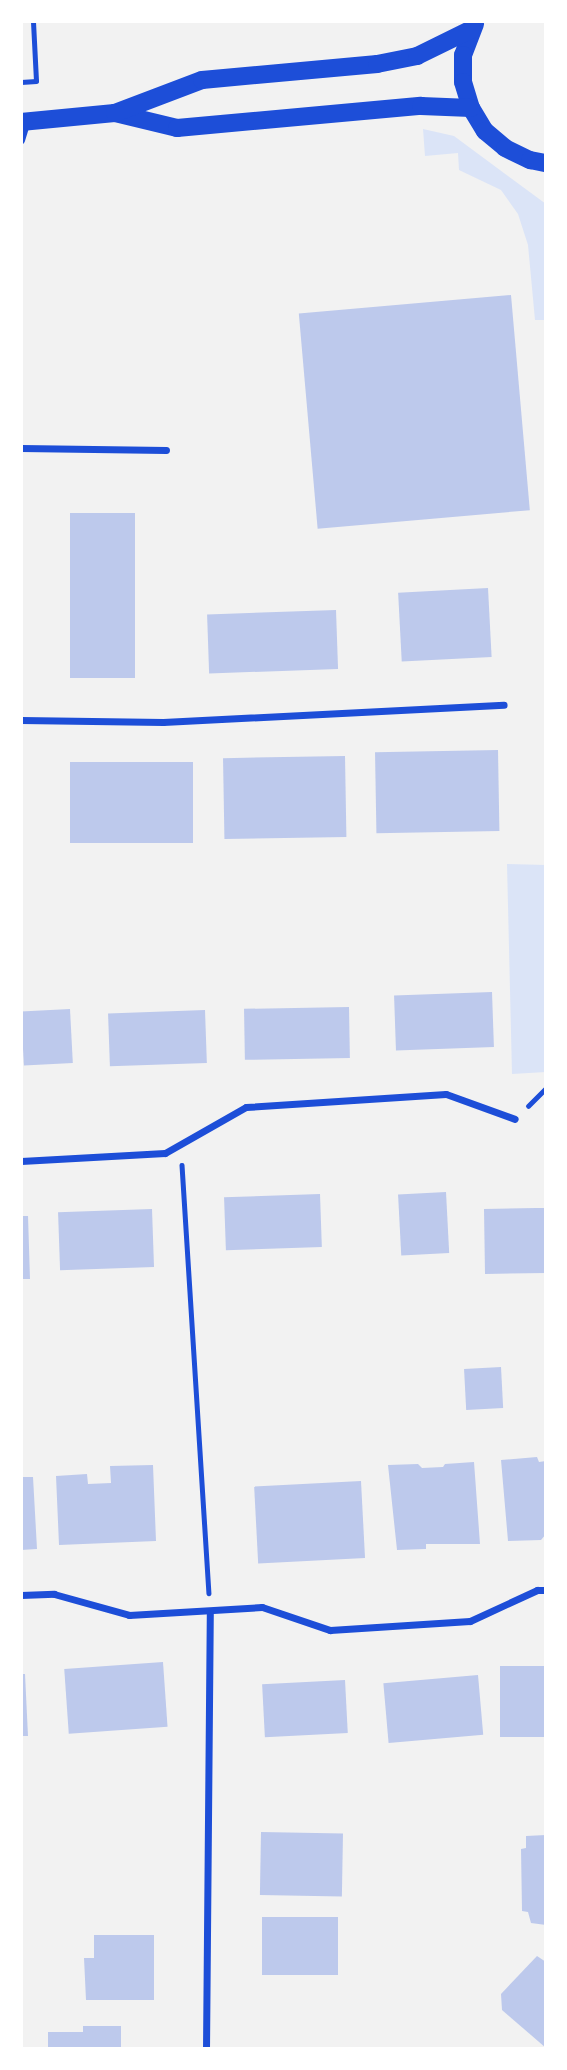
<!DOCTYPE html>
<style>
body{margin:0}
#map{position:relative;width:567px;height:2070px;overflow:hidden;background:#f2f2f2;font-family:"Crimson Pro",serif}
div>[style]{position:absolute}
.green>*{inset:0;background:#dbe4f7}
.building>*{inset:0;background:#bdc9ec;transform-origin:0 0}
.path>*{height:4.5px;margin:-2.25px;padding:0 2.25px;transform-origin:2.25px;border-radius:2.25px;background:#1d4ed8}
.minor>*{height:7px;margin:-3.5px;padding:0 3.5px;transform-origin:3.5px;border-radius:3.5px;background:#1d4ed8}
.primary>*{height:18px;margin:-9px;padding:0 9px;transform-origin:9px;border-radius:9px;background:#1d4ed8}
span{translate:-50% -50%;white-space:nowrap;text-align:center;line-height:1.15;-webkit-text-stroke:5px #fff;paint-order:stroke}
.frame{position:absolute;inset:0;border:23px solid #fff;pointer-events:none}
</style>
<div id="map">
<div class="green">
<i style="clip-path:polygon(423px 129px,454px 136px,546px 204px,546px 320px,535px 320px,528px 245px,518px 214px,501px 190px,459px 170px,458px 153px,425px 156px)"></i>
<i style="clip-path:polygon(507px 864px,546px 865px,546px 1072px,512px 1074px)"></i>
</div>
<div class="building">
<i style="left:511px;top:295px;width:216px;height:213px;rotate:85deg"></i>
<i style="left:70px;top:513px;width:65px;height:165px"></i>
<i style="left:488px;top:588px;width:69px;height:90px;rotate:87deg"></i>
<i style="left:336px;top:610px;width:59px;height:129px;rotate:88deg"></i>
<i style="left:498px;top:750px;width:81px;height:123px;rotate:89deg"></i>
<i style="left:345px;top:756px;width:81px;height:122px;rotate:89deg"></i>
<i style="left:70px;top:762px;width:123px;height:81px"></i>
<i style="left:492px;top:992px;width:55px;height:98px;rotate:88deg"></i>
<i style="left:349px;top:1007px;width:51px;height:105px;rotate:89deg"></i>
<i style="left:70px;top:1009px;width:54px;height:49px;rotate:87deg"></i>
<i style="left:205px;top:1010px;width:53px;height:97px;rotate:88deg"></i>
<i style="left:446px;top:1192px;width:61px;height:48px;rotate:87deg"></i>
<i style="left:320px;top:1194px;width:53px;height:96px;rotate:88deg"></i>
<i style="clip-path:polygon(536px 1208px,546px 1208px,546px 1273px,485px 1274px,484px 1209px)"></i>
<i style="left:152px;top:1209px;width:58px;height:94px;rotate:88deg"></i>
<i style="clip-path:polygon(21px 1216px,28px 1216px,30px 1279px,21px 1279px)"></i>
<i style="left:501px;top:1367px;width:41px;height:37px;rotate:87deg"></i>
<i style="clip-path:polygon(537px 1457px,539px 1462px,546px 1461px,546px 1534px,541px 1540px,508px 1541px,501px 1460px)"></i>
<i style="clip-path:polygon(474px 1462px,480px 1544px,426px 1544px,426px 1549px,397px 1550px,388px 1465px,418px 1464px,422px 1468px,443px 1467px,445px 1464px)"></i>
<i style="clip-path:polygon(153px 1465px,156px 1541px,59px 1545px,56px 1476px,87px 1474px,88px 1484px,111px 1483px,110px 1466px)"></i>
<i style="clip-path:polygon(21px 1477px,33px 1477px,37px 1549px,21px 1550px)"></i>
<i style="left:361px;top:1481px;width:77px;height:107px;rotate:87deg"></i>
<i style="left:163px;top:1662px;width:65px;height:99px;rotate:86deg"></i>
<i style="left:546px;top:1666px;width:71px;height:46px;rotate:90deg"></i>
<i style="clip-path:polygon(21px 1674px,25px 1674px,28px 1736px,21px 1736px)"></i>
<i style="left:478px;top:1675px;width:60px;height:95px;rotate:85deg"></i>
<i style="left:345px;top:1680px;width:53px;height:83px;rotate:87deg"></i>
<i style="left:261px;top:1832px;width:82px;height:63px;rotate:1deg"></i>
<i style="clip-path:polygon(546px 1835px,546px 1925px,531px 1923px,528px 1912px,522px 1911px,521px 1849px,526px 1848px,526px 1836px)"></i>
<i style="left:262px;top:1917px;width:76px;height:58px"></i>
<i style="clip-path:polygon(94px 1935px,154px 1935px,154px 2000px,86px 2000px,84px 1958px,94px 1958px)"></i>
<i style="clip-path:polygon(537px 1956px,546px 1962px,546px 2048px,502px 2010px,501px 1994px)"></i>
<i style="clip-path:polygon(83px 2026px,121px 2026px,121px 2049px,48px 2049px,48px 2032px,83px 2032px)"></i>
</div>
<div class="path">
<i style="left:21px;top:82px;width:15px;rotate:-4deg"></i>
<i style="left:36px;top:81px;width:60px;rotate:-92.9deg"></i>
<i style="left:528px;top:1106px;width:25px;rotate:-45deg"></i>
<i style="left:182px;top:1165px;width:429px;rotate:86.4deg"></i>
</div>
<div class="minor">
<i style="left:21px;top:140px;width:17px;rotate:-73deg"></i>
<i style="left:21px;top:448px;width:145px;rotate:0.8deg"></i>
<i style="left:21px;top:720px;width:142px;rotate:0.8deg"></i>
<i style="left:163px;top:722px;width:341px;rotate:-2.9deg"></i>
<i style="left:21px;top:1161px;width:144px;rotate:-3.2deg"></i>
<i style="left:165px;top:1153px;width:93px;rotate:-29.6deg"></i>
<i style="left:246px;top:1107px;width:200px;rotate:-3.7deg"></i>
<i style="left:446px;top:1094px;width:73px;rotate:19.9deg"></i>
<i style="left:21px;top:1595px;width:33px;rotate:-2deg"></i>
<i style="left:54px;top:1594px;width:78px;rotate:15.6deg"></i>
<i style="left:129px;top:1615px;width:133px;rotate:-3.4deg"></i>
<i style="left:262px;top:1607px;width:72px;rotate:18.7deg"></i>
<i style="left:330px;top:1630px;width:140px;rotate:-3.7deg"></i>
<i style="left:470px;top:1621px;width:74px;rotate:-24.8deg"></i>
<i style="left:537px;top:1590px;width:9px"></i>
<i style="left:206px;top:2049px;width:437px;rotate:-89.5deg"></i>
</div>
<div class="primary">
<i style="left:475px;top:24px;width:33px;rotate:111deg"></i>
<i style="left:463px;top:55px;width:27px;rotate:90deg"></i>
<i style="left:463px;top:82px;width:27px;rotate:73deg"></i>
<i style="left:471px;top:108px;width:27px;rotate:59deg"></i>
<i style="left:485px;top:131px;width:26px;rotate:40deg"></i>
<i style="left:505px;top:148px;width:28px;rotate:26deg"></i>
<i style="left:530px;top:160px;width:16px;rotate:11deg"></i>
<i style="left:115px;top:113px;width:64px;rotate:13.6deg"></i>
<i style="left:177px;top:128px;width:245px;rotate:-5.2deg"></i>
<i style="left:421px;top:106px;width:50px;rotate:2.3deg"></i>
<i style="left:21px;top:122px;width:94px;rotate:-5.5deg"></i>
<i style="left:115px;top:113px;width:93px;rotate:-20.8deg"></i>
<i style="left:202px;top:80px;width:176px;rotate:-5.2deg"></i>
<i style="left:377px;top:64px;width:41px;rotate:-11.3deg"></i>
<i style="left:417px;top:56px;width:61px;rotate:-26.1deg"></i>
</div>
<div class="frame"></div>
</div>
